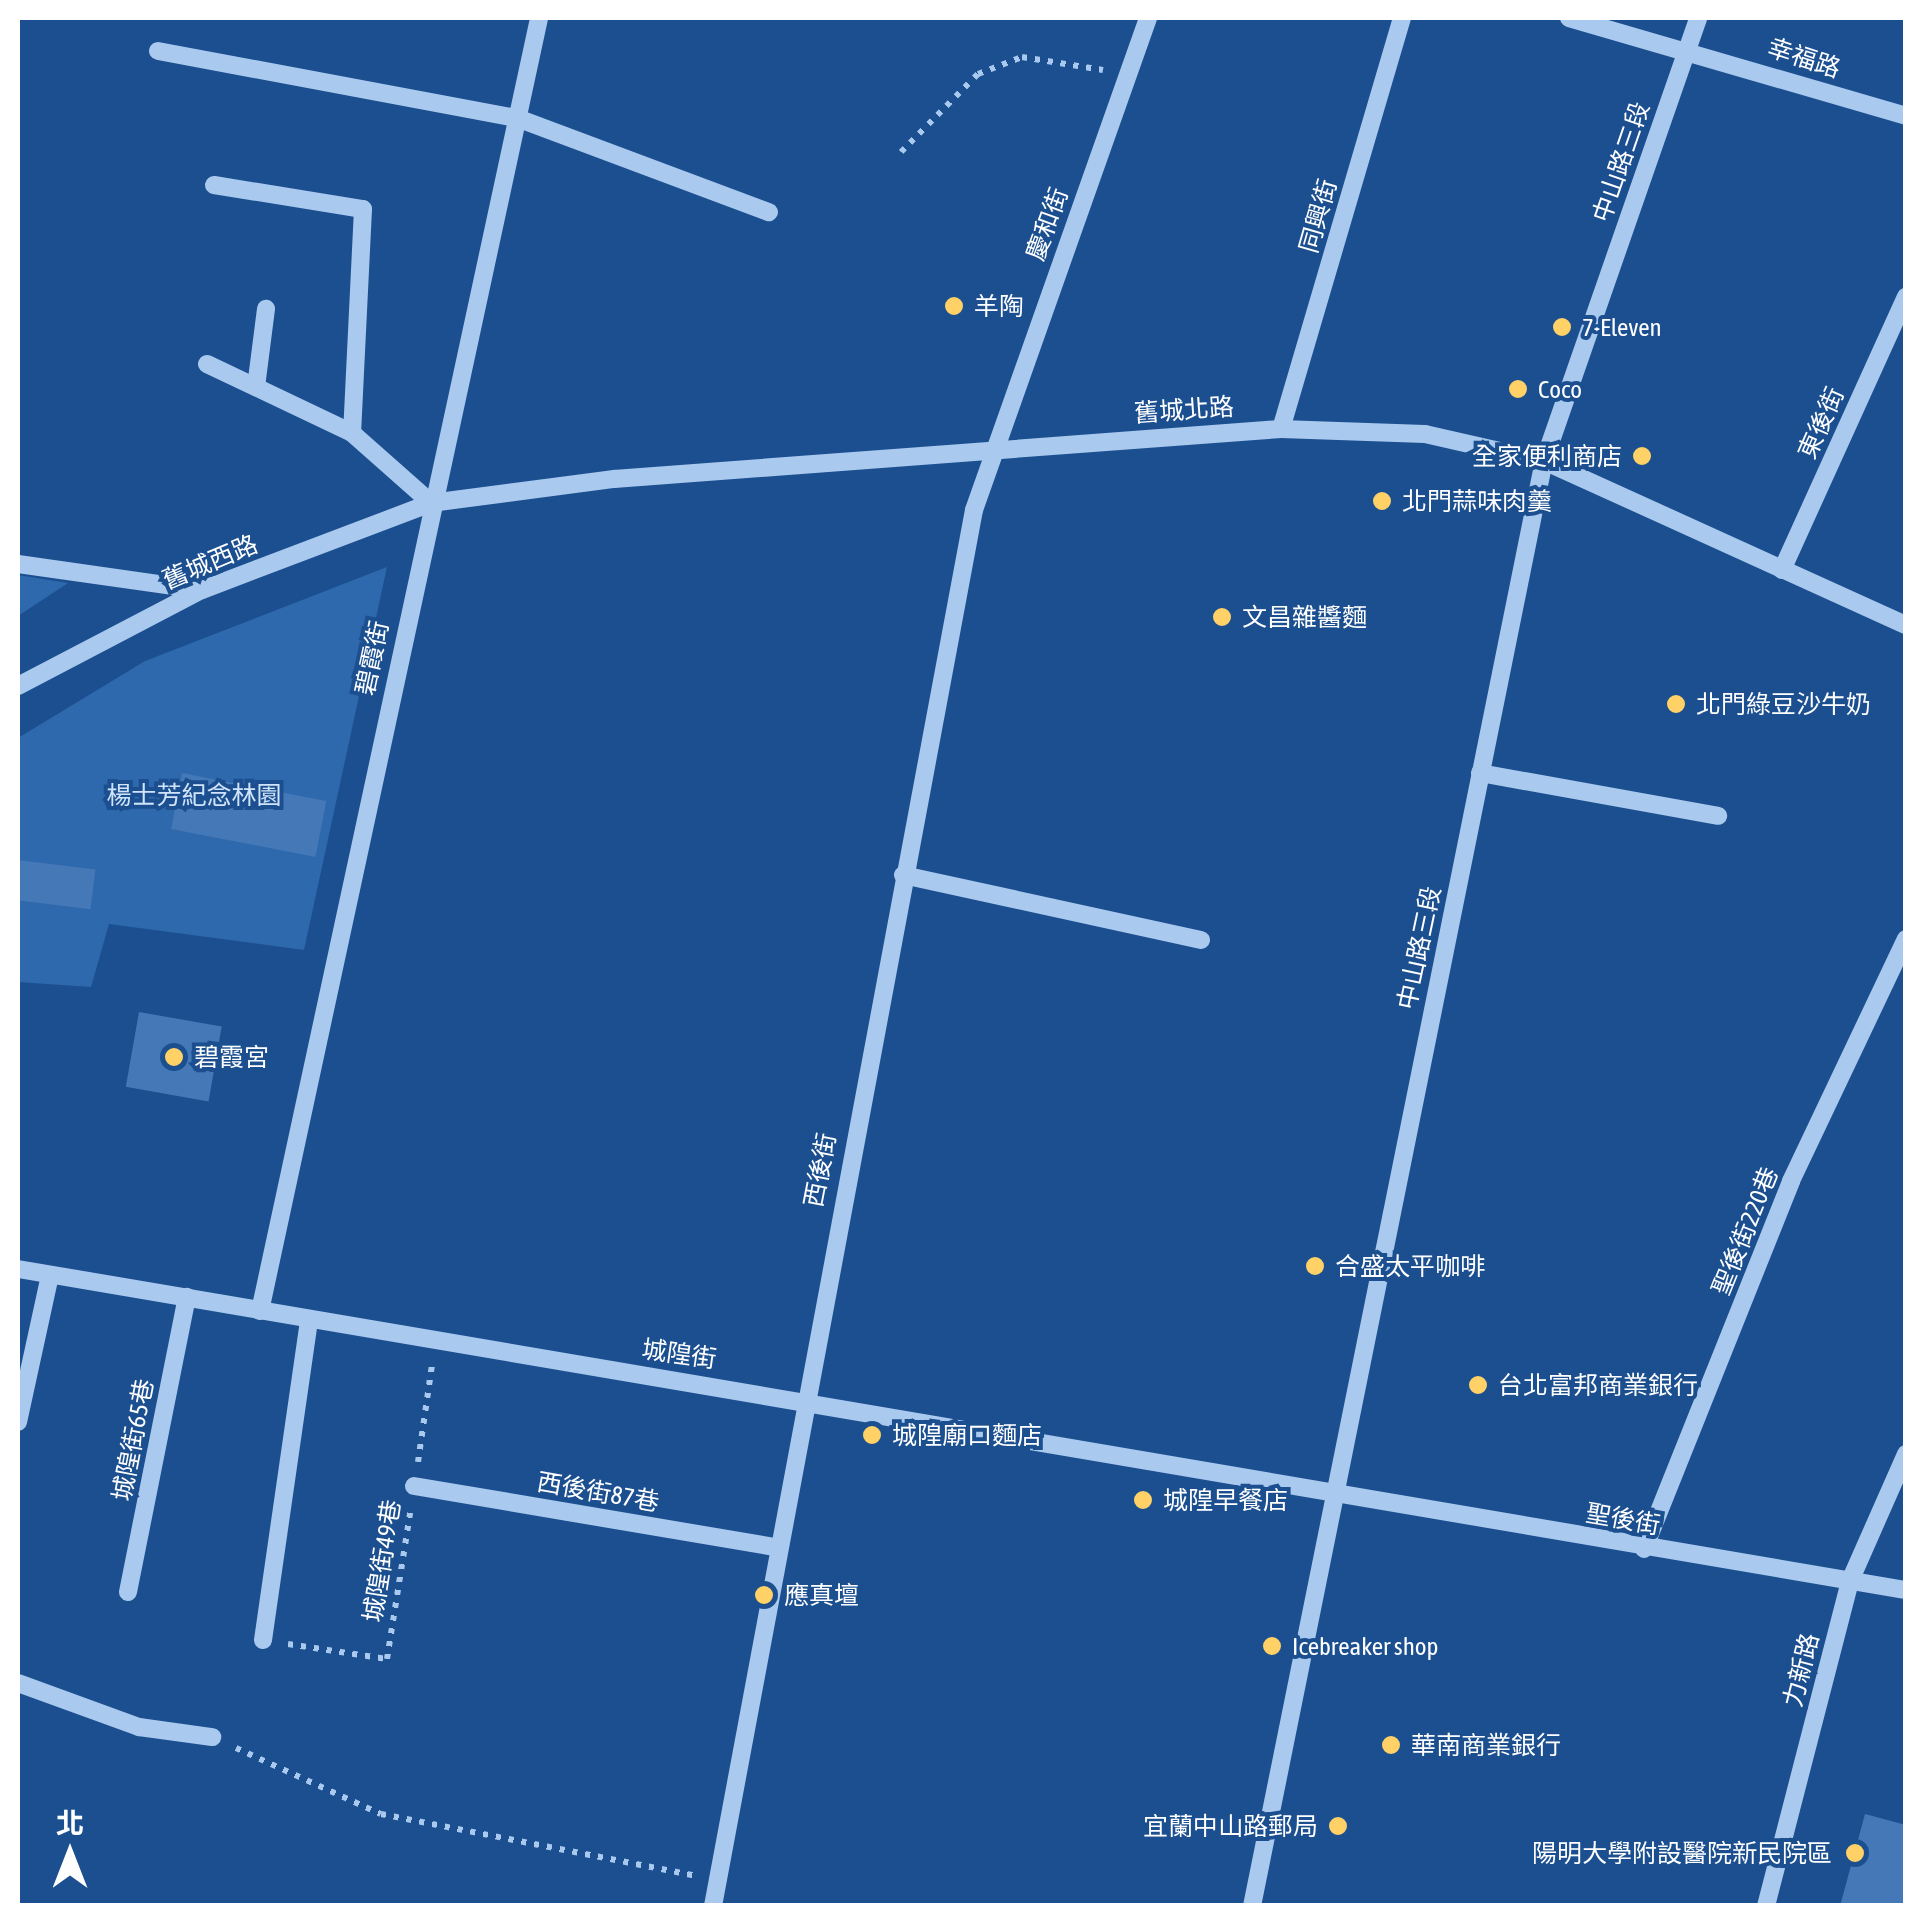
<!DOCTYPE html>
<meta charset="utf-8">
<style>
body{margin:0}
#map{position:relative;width:1923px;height:1923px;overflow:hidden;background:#1b4f8f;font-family:"Asap Condensed","Noto Sans TC",sans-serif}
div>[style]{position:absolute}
.green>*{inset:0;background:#2e69ad}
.building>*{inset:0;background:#4478b7;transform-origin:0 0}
.path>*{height:6px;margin-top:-3px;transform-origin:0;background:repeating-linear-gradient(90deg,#a9c9ee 0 5px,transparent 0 13px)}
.minor>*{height:18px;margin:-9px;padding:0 9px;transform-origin:9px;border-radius:9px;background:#a9c9ee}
.dots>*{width:28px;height:28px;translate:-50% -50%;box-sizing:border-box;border:5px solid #1b4f8f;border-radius:50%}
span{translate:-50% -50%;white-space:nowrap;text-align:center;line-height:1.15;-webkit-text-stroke:8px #1b4f8f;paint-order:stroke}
.street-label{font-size:25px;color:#fff}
.poi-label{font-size:25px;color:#fff}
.left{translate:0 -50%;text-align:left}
.right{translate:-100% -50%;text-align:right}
.park-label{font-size:25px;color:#cfe3fa}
.frame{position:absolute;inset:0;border:20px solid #fff;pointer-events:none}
.north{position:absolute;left:20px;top:1803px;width:100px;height:100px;-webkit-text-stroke:8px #1b4f8f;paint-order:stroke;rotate:0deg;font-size:28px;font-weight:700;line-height:40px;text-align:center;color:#fff}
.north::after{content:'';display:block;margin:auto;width:35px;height:45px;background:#fff;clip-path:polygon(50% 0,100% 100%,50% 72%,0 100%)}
</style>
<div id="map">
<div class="green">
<i style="clip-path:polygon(387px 567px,304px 950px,109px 924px,91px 987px,18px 982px,18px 738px,145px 661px)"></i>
<i style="clip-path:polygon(18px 575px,68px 583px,18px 616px)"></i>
</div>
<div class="building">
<i style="left:182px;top:773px;width:147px;height:57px;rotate:11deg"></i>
<i style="left:18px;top:860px;width:78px;height:40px;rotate:7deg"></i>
<i style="left:139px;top:1012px;width:84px;height:76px;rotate:10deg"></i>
<i style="clip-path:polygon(1865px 1814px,1906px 1825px,1906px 1906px,1840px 1906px)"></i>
</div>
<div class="path">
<i style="left:901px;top:152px;width:110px;rotate:-45.4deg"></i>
<i style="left:978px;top:74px;width:47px;rotate:-21.1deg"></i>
<i style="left:1022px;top:57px;width:82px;rotate:9.1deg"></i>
<i style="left:418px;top:1462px;width:98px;rotate:-81.8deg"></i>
<i style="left:288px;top:1644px;width:100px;rotate:8.6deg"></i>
<i style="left:387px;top:1659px;width:148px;rotate:-81deg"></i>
<i style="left:236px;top:1748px;width:159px;rotate:24.5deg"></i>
<i style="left:381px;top:1814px;width:318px;rotate:11.1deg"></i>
</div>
<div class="minor">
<i style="left:1569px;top:18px;width:351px;rotate:16.2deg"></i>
<i style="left:158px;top:51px;width:365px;rotate:10.6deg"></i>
<i style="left:517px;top:118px;width:269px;rotate:20.5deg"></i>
<i style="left:214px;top:185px;width:151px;rotate:9.2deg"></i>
<i style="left:363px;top:209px;width:224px;rotate:92.8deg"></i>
<i style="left:352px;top:433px;width:106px;rotate:41.5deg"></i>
<i style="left:207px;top:364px;width:161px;rotate:25.4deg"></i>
<i style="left:256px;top:387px;width:79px;rotate:-82.7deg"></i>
<i style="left:1281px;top:429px;width:428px;rotate:-73.6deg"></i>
<i style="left:18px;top:564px;width:184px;rotate:8.1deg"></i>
<i style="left:1782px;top:570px;width:300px;rotate:-65.6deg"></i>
<i style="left:18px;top:686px;width:208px;rotate:-27.6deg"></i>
<i style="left:202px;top:590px;width:245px;rotate:-20.8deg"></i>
<i style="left:431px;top:503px;width:185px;rotate:-7.5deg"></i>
<i style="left:614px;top:479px;width:669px;rotate:-4.29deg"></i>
<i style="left:1281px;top:429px;width:144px;rotate:2deg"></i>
<i style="left:1425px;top:434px;width:122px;rotate:12.8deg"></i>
<i style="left:1544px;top:461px;width:397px;rotate:24.4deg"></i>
<i style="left:1480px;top:773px;width:242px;rotate:10.2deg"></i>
<i style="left:903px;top:875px;width:305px;rotate:12.3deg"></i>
<i style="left:18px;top:1269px;width:1915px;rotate:9.65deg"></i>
<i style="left:260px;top:1311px;width:1323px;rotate:-77.82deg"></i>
<i style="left:18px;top:1422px;width:150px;rotate:-77.7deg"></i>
<i style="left:414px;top:1486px;width:365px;rotate:9.6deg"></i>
<i style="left:1644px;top:1549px;width:396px;rotate:-68.2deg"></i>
<i style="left:1791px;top:1181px;width:268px;rotate:-64.6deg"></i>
<i style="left:128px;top:1592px;width:301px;rotate:-78.7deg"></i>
<i style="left:263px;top:1640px;width:323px;rotate:-81.8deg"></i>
<i style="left:18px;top:1683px;width:129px;rotate:20deg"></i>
<i style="left:139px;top:1727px;width:74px;rotate:7.8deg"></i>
<i style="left:713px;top:1906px;width:1420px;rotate:-79.41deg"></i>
<i style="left:974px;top:510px;width:522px;rotate:-70.52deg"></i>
<i style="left:1252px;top:1906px;width:1474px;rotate:-78.58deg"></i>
<i style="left:1544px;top:461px;width:469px;rotate:-70.8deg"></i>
<i style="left:1766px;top:1906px;width:336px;rotate:-75.5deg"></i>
<i style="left:1850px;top:1581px;width:139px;rotate:-66.2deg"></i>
</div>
<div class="dots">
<i style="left:954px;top:306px;background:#ffd166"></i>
<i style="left:1562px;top:327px;background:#ffd166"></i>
<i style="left:1518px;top:389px;background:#ffd166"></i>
<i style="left:1642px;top:456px;background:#ffd166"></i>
<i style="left:1382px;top:501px;background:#ffd166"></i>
<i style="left:1222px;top:617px;background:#ffd166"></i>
<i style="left:1676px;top:704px;background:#ffd166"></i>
<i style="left:174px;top:1057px;background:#ffd166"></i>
<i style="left:1315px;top:1266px;background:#ffd166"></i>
<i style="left:1478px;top:1385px;background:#ffd166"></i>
<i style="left:872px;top:1435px;background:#ffd166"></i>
<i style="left:1143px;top:1500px;background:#ffd166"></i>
<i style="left:764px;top:1595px;background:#ffd166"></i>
<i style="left:1272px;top:1646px;background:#ffd166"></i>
<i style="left:1391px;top:1745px;background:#ffd166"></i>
<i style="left:1338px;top:1826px;background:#ffd166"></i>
<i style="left:1855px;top:1853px;background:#ffd166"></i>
</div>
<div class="street-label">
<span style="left:1804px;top:58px;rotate:18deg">幸福路</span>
<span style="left:1621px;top:162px;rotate:-71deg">中山路三段</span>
<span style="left:1318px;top:216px;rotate:-74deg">同興街</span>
<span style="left:1047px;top:224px;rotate:-70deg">慶和街</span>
<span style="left:1184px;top:410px;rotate:-4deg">舊城北路</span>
<span style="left:1821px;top:423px;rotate:-66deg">東後街</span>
<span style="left:210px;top:562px;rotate:-23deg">舊城西路</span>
<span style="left:372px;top:658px;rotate:-78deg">碧霞街</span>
<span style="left:1419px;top:948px;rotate:-78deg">中山路三段</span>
<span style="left:820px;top:1170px;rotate:-79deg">西後街</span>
<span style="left:1745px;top:1231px;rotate:-68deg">聖後街220巷</span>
<span style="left:679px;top:1354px;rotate:8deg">城隍街</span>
<span style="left:133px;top:1440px;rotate:-79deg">城隍街65巷</span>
<span style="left:598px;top:1492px;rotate:10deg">西後街87巷</span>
<span style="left:1623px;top:1519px;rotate:10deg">聖後街</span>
<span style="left:382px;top:1561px;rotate:-81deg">城隍街49巷</span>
<span style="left:1801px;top:1670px;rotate:-76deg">力新路</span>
</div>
<div class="poi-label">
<span class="left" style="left:974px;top:306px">羊陶</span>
<span class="left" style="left:1582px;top:327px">7-Eleven</span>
<span class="left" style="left:1538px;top:389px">Coco</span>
<span class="right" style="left:1622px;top:456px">全家便利商店</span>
<span class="left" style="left:1402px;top:501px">北門蒜味肉羹</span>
<span class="left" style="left:1242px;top:617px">文昌雜醬麵</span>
<span class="left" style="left:1696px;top:704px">北門綠豆沙牛奶</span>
<span class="left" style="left:194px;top:1057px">碧霞宮</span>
<span class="left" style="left:1335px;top:1266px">合盛太平咖啡</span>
<span class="left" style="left:1498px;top:1385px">台北富邦商業銀行</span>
<span class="left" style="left:892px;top:1435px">城隍廟口麵店</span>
<span class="left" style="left:1163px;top:1500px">城隍早餐店</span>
<span class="left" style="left:784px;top:1595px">應真壇</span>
<span class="left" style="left:1292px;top:1646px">Icebreaker shop</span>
<span class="left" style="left:1411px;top:1745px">華南商業銀行</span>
<span class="right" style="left:1318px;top:1826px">宜蘭中山路郵局</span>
<span class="right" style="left:1832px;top:1853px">陽明大學附設醫院新民院區</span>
</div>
<div class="park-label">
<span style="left:194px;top:795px">楊士芳紀念林園</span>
</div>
<div class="frame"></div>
<div class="north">北</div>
</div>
